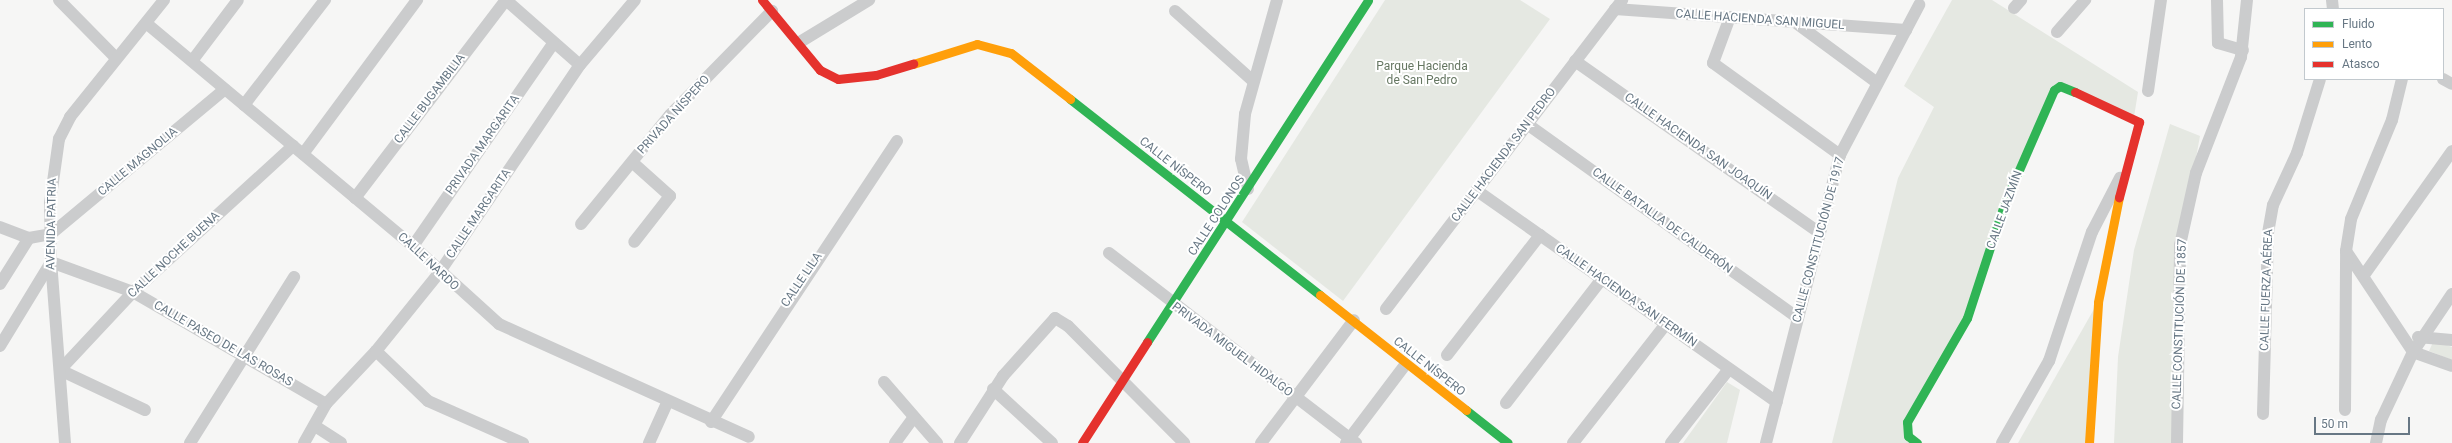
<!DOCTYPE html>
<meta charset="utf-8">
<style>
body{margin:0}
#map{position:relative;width:2452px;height:443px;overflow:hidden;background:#f6f6f5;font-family:Roboto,sans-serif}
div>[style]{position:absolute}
.green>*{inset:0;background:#e5e8e2}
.street>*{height:12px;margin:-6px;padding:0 6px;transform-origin:6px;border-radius:6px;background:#cbcccd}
.fast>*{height:9px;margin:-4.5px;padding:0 4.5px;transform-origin:4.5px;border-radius:4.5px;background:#30b455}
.slow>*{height:9px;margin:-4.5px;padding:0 4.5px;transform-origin:4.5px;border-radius:4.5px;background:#ff9f0a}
.jam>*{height:9px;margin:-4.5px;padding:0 4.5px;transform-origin:4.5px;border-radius:4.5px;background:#e5322d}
span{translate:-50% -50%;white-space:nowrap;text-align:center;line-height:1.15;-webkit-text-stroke:4px #fff;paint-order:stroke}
.street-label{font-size:12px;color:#677784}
.park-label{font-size:12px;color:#667762}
.legend{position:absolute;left:2304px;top:8px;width:140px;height:72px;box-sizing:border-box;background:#fff;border:1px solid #c2c9ce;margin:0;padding:5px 7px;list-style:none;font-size:12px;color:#677784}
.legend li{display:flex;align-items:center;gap:8px;height:20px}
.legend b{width:20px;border:1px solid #c2c9ce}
.scale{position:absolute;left:2314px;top:417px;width:96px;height:18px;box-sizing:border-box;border:2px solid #677784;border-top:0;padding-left:5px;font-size:12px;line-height:14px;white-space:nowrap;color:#677784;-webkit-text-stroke:3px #fff;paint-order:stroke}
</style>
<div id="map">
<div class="green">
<i style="clip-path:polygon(1385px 0,1520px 0,1550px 19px,1343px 301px,1242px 222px)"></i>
<i style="clip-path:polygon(1952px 0,1992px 0,2138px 92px,2134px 117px,2061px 86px,2005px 202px,1967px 318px,1906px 427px,1917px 443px,1832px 443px,1898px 178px,1934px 107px,1904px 86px)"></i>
<i style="clip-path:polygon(2170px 124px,2200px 136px,2180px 245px,2177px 443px,2114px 443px,2118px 357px,2134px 250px)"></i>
<i style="clip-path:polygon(2098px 302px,2089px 443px,2018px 443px)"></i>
<i style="clip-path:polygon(2434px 340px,2452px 347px,2452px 360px,2429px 351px)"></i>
<i style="clip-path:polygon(1727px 382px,1740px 390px,1727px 443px,1683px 443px)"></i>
</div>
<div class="street">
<i style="left:59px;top:0;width:81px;rotate:45.5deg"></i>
<i style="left:506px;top:0;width:98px;rotate:41.3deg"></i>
<i style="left:2217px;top:0;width:43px;rotate:88.7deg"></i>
<i style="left:2218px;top:43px;width:26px;rotate:16deg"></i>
<i style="left:2332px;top:0;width:9px;rotate:84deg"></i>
<i style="left:2014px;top:8px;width:11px;rotate:-49deg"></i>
<i style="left:1615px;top:9px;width:292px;rotate:4.1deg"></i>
<i style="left:1175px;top:11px;width:105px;rotate:41.9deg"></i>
<i style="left:1730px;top:17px;width:49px;rotate:110.3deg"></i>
<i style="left:1713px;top:63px;width:157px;rotate:35.9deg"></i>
<i style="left:146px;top:23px;width:348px;rotate:39.9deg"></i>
<i style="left:413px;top:246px;width:116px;rotate:42.2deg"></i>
<i style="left:499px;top:324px;width:274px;rotate:24.3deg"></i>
<i style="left:1796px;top:23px;width:99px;rotate:36.4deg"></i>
<i style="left:2057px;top:32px;width:43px;rotate:-48.8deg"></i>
<i style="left:800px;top:42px;width:81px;rotate:-31.3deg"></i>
<i style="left:192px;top:61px;width:76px;rotate:-53deg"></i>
<i style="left:1575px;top:61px;width:299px;rotate:35.1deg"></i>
<i style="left:2443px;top:79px;width:10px;rotate:29deg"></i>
<i style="left:2148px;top:91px;width:92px;rotate:-81.9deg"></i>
<i style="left:244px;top:105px;width:133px;rotate:-52.4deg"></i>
<i style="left:1527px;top:124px;width:333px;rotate:35.6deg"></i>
<i style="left:303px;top:154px;width:192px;rotate:-53.5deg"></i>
<i style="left:632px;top:162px;width:51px;rotate:41.8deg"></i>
<i style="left:670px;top:196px;width:58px;rotate:128deg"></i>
<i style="left:1248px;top:189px;width:31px;rotate:-103deg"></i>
<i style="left:1241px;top:159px;width:45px;rotate:-84.9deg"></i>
<i style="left:1245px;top:114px;width:118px;rotate:-74.3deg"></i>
<i style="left:1476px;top:190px;width:368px;rotate:35.2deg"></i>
<i style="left:355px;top:198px;width:249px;rotate:-52.7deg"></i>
<i style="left:581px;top:224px;width:141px;rotate:-50.8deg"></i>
<i style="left:670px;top:115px;width:146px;rotate:-45.6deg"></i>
<i style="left:0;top:227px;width:31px;rotate:21deg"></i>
<i style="left:29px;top:238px;width:22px;rotate:-10deg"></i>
<i style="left:51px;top:234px;width:226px;rotate:-39.8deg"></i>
<i style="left:413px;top:246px;width:246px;rotate:-55.3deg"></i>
<i style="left:2346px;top:251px;width:121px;rotate:56.4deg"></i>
<i style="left:2413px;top:352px;width:41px;rotate:19.7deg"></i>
<i style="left:1109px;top:253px;width:312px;rotate:37.6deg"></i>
<i style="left:2364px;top:275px;width:152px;rotate:-54.6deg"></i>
<i style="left:0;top:284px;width:54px;rotate:-57.8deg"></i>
<i style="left:1386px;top:309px;width:389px;rotate:-52.6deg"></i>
<i style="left:2418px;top:337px;width:34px;rotate:5deg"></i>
<i style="left:0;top:346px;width:98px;rotate:-58.7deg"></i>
<i style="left:51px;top:262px;width:87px;rotate:20.1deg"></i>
<i style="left:133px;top:292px;width:223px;rotate:30.1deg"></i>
<i style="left:376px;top:351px;width:72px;rotate:43.9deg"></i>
<i style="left:428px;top:401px;width:104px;rotate:23.9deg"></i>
<i style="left:1447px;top:355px;width:152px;rotate:-52.2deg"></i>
<i style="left:884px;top:382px;width:81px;rotate:49deg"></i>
<i style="left:993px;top:389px;width:80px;rotate:42.5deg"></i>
<i style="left:1506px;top:403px;width:157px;rotate:-52.3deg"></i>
<i style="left:145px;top:410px;width:94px;rotate:-154.8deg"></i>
<i style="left:60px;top:370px;width:107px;rotate:-46.9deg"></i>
<i style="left:133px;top:292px;width:217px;rotate:-42.4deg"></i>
<i style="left:2345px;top:410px;width:159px;rotate:-89.6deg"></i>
<i style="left:2346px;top:251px;width:32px;rotate:-81deg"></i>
<i style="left:2351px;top:219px;width:107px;rotate:-67.5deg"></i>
<i style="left:2392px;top:120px;width:42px;rotate:-76.3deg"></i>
<i style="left:2263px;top:414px;width:181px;rotate:-88.4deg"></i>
<i style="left:2268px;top:233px;width:28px;rotate:-80deg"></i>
<i style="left:2273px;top:205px;width:57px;rotate:-65.2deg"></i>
<i style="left:2297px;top:153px;width:77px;rotate:-72.7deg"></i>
<i style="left:711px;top:422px;width:337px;rotate:-56.5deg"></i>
<i style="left:315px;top:426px;width:31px;rotate:33deg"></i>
<i style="left:65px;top:443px;width:182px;rotate:-94.4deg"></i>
<i style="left:51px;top:262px;width:59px;rotate:-91deg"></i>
<i style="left:50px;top:203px;width:65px;rotate:-82deg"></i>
<i style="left:59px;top:139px;width:25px;rotate:-63deg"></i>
<i style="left:70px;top:117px;width:150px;rotate:-51.2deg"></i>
<i style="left:190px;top:443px;width:196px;rotate:-57.9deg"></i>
<i style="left:304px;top:443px;width:45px;rotate:-60.6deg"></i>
<i style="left:326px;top:404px;width:73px;rotate:-46.7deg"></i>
<i style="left:376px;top:351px;width:100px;rotate:-51.1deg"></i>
<i style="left:439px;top:273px;width:251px;rotate:-55.9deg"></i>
<i style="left:580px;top:65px;width:85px;rotate:-49.8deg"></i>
<i style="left:649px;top:443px;width:46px;rotate:-65.7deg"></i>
<i style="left:895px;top:443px;width:31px;rotate:-54deg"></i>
<i style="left:960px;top:443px;width:80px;rotate:-57.3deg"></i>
<i style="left:1003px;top:376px;width:78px;rotate:-48.1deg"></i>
<i style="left:1055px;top:318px;width:15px;rotate:32deg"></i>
<i style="left:1068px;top:326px;width:165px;rotate:45.2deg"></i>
<i style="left:1261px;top:443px;width:154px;rotate:-52.9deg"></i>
<i style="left:1346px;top:443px;width:98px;rotate:-52.9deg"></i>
<i style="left:1573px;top:443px;width:151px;rotate:-52deg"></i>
<i style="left:1671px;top:443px;width:94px;rotate:-51.9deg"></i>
<i style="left:1766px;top:443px;width:297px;rotate:-75.6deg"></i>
<i style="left:1840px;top:155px;width:170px;rotate:-62.2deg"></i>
<i style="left:2002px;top:443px;width:95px;rotate:-60.2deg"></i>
<i style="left:2049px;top:361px;width:136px;rotate:-71.6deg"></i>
<i style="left:2092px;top:232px;width:61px;rotate:-62.6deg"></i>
<i style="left:2177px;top:443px;width:198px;rotate:-89.1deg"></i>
<i style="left:2180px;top:245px;width:74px;rotate:-77.5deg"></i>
<i style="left:2196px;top:173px;width:124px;rotate:-68.8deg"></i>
<i style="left:2241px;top:57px;width:57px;rotate:-84deg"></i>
<i style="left:2376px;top:443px;width:24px;rotate:-78deg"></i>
<i style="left:2381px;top:420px;width:75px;rotate:-64.8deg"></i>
<i style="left:2413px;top:352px;width:70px;rotate:-56.1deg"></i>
</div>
<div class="fast">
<i style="left:1070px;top:99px;width:318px;rotate:38.1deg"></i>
<i style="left:1147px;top:342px;width:407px;rotate:-57.1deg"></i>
<i style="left:1466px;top:410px;width:53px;rotate:38.2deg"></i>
<i style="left:1917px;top:443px;width:11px;rotate:-142deg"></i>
<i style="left:1908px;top:436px;width:14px;rotate:-94deg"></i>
<i style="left:1907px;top:422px;width:120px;rotate:-60deg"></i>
<i style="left:1967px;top:318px;width:122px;rotate:-71.9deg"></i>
<i style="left:2005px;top:202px;width:122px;rotate:-66.4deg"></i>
<i style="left:2054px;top:90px;width:7px;rotate:-34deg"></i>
<i style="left:2060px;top:86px;width:16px;rotate:22deg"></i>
</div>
<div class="slow">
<i style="left:913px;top:64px;width:67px;rotate:-17.4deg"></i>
<i style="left:977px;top:44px;width:35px;rotate:15deg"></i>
<i style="left:1011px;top:53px;width:75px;rotate:37.9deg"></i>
<i style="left:1320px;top:295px;width:186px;rotate:38.2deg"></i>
<i style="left:2089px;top:443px;width:141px;rotate:-86.3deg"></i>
<i style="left:2098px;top:302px;width:107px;rotate:-78.7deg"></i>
</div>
<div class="jam">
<i style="left:762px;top:0;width:91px;rotate:50.4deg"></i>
<i style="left:820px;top:70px;width:20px;rotate:27deg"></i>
<i style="left:838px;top:79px;width:38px;rotate:-6deg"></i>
<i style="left:876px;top:75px;width:39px;rotate:-17deg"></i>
<i style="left:2075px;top:92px;width:71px;rotate:25.1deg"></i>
<i style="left:2139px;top:122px;width:78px;rotate:104.9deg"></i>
<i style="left:1082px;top:443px;width:120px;rotate:-57.2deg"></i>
</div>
<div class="street-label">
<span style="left:1760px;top:20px;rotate:4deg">CALLE HACIENDA SAN MIGUEL</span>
<span style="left:430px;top:99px;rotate:-53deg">CALLE BUGAMBILIA</span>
<span style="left:674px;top:115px;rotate:-48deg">PRIVADA NÍSPERO</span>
<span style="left:483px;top:145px;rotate:-55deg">PRIVADA MARGARITA</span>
<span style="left:1698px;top:147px;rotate:35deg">CALLE HACIENDA SAN JOAQUÍN</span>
<span style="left:1504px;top:155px;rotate:-53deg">CALLE HACIENDA SAN PEDRO</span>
<span style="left:138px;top:162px;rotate:-40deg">CALLE MAGNOLIA</span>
<span style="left:1175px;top:167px;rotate:38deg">CALLE NÍSPERO</span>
<span style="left:2005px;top:210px;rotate:-70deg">CALLE JAZMÍN</span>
<span style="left:479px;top:214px;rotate:-56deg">CALLE MARGARITA</span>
<span style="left:1217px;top:216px;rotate:-57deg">CALLE COLONOS</span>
<span style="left:1662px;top:221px;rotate:36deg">CALLE BATALLA DE CALDERÓN</span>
<span style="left:52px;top:224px;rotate:-89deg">AVENIDA PATRIA</span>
<span style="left:1819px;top:240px;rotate:-75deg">CALLE CONSTITUCIÓN DE 1917</span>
<span style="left:174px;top:255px;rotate:-43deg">CALLE NOCHE BUENA</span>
<span style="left:428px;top:262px;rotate:43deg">CALLE NARDO</span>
<span style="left:802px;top:280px;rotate:-56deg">CALLE LILA</span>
<span style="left:2267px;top:290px;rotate:-88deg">CALLE FUERZA AÉREA</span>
<span style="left:1626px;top:296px;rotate:35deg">CALLE HACIENDA SAN FERMÍN</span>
<span style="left:2180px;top:324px;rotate:-88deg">CALLE CONSTITUCIÓN DE 1857</span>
<span style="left:223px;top:344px;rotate:30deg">CALLE PASEO DE LAS ROSAS</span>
<span style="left:1232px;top:350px;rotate:37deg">PRIVADA MIGUEL HIDALGO</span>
<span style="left:1429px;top:367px;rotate:38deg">CALLE NÍSPERO</span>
</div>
<div class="park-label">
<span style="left:1422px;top:74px">Parque Hacienda<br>de San Pedro</span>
</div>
<ul class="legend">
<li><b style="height:5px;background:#30b455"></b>Fluido</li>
<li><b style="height:5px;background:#ff9f0a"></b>Lento</li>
<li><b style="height:5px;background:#e5322d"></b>Atasco</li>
</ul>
<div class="scale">50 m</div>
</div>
